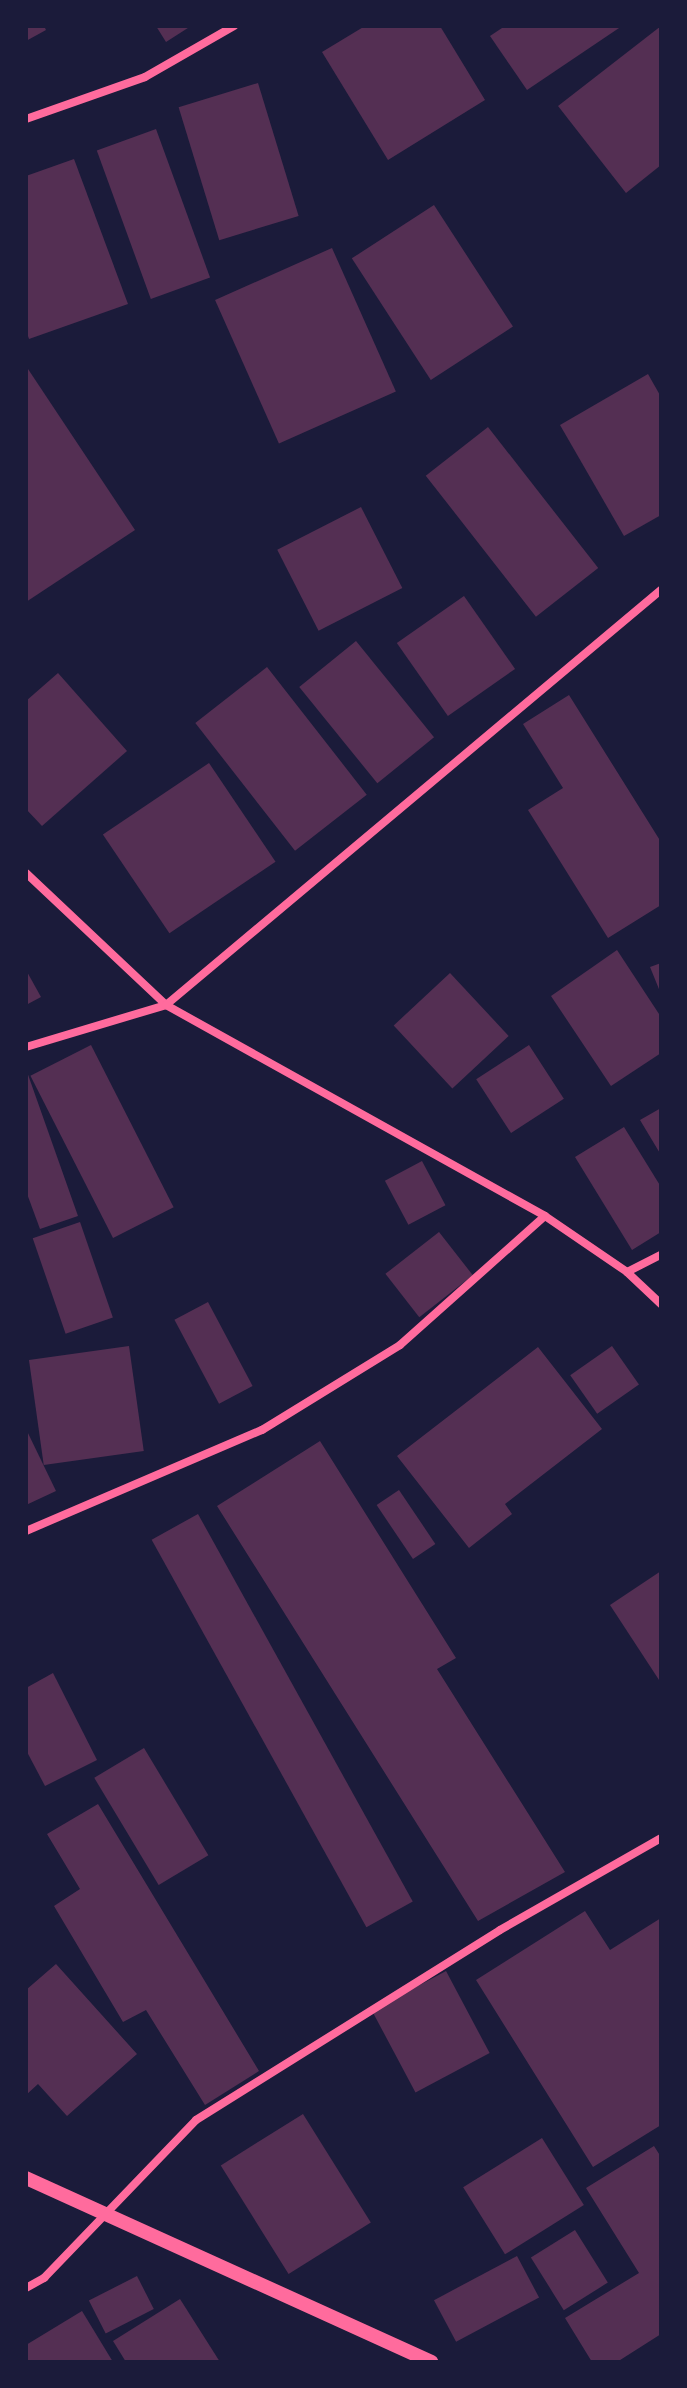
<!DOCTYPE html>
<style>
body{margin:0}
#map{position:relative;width:687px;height:2388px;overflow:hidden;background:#1b1b3a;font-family:Commissioner,sans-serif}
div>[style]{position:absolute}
.building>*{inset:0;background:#542f53;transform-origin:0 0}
.minor>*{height:8px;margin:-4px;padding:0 4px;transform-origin:4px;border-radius:4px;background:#ff6b9d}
.tertiary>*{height:14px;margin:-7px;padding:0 7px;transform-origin:7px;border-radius:7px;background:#ff6b9d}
span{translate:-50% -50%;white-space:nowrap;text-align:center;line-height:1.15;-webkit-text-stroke:6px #1b1b3a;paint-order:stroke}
.frame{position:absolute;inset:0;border:28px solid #1b1b3a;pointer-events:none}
</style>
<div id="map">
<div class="building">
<i style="clip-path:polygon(26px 26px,44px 26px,46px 30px,26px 41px)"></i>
<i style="clip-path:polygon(156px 26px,191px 26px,166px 42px)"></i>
<i style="clip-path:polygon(365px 26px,440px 26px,485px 100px,388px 160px,322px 52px)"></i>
<i style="clip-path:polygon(505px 26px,622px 26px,527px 90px,490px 36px)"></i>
<i style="clip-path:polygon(661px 26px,661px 165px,626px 193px,558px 106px)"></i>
<i style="left:258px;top:83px;width:139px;height:83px;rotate:73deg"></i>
<i style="left:156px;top:129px;width:158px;height:63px;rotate:70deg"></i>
<i style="clip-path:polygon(74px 159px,128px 304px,29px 339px,26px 330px,26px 176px)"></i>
<i style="left:434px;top:205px;width:145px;height:98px;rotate:57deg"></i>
<i style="left:332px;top:248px;width:157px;height:128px;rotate:66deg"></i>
<i style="clip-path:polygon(26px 366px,135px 530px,26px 602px)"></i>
<i style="clip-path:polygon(648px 374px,661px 397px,661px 515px,624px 536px,560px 425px)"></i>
<i style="left:488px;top:427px;width:179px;height:79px;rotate:52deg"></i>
<i style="left:361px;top:507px;width:91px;height:94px;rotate:63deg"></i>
<i style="left:464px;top:596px;width:89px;height:82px;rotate:55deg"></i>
<i style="left:356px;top:641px;width:124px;height:73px;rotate:51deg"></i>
<i style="left:267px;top:667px;width:162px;height:91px;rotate:52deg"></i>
<i style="clip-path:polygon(58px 673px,127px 751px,42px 826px,26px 809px,26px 701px)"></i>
<i style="clip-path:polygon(569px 695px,661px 842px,661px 905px,608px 938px,528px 810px,563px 788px,523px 724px)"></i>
<i style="left:209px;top:763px;width:119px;height:128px;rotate:56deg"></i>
<i style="clip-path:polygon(617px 950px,661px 1017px,661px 1053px,611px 1086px,551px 996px)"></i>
<i style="clip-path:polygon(661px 963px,661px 994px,650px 967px)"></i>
<i style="clip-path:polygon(26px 970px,41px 997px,26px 1005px)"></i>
<i style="left:450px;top:973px;width:86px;height:77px;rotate:47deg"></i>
<i style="left:91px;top:1045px;width:182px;height:68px;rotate:63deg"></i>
<i style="left:529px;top:1045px;width:64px;height:63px;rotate:57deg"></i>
<i style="clip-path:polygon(26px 1069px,78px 1216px,40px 1229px,26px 1191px)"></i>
<i style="clip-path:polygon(661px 1108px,661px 1155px,640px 1120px)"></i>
<i style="clip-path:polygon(624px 1127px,661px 1187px,661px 1232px,632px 1250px,575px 1157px)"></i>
<i style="left:422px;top:1161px;width:50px;height:42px;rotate:62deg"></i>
<i style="left:80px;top:1222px;width:101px;height:50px;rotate:71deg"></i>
<i style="left:439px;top:1232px;width:55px;height:68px;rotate:52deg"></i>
<i style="left:208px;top:1302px;width:95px;height:38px;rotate:62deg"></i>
<i style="left:129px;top:1346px;width:106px;height:101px;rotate:82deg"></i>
<i style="left:612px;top:1346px;width:47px;height:51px;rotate:55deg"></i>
<i style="clip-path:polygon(538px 1347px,602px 1429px,505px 1504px,512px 1514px,469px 1548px,397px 1456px)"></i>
<i style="clip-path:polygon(26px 1429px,56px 1491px,26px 1505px)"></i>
<i style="clip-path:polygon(320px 1441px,456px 1658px,437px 1669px,565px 1872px,478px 1921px,217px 1506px)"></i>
<i style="left:399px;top:1490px;width:65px;height:27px;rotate:56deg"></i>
<i style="left:198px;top:1514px;width:443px;height:53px;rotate:61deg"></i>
<i style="clip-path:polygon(661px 1571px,661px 1683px,610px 1605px)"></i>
<i style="clip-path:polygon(53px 1673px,97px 1760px,45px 1786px,26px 1750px,26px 1688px)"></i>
<i style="left:144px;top:1748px;width:125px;height:58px;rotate:59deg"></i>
<i style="clip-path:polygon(98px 1804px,259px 2071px,205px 2105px,146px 2010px,123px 2022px,54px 1906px,80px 1889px,47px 1834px)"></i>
<i style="clip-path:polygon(585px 1911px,610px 1950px,661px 1918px,661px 2125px,593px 2167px,476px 1980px)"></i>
<i style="clip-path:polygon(56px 1964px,137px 2054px,67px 2116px,38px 2084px,26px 2095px,26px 1990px)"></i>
<i style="left:446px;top:1971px;width:93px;height:84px;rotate:62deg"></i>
<i style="left:303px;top:2114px;width:128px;height:97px;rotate:58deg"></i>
<i style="left:542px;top:2138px;width:79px;height:93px;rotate:58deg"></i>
<i style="clip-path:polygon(654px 2146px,661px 2157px,661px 2334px,617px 2362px,592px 2362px,565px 2318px,639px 2273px,586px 2188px)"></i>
<i style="left:575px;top:2230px;width:62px;height:52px;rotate:58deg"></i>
<i style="left:517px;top:2256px;width:47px;height:94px;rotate:62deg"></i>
<i style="left:137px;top:2276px;width:37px;height:54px;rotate:63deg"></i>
<i style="clip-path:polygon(180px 2299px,220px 2362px,126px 2362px,113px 2341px)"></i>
<i style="clip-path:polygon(82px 2311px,113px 2362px,26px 2362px,26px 2345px)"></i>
</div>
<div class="minor">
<i style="left:26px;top:119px;width:126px;rotate:-19.4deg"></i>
<i style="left:145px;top:77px;width:103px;rotate:-29.8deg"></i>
<i style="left:26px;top:873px;width:192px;rotate:43.3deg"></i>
<i style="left:166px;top:1005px;width:434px;rotate:29.1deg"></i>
<i style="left:26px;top:1047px;width:146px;rotate:-16.7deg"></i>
<i style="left:166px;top:1005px;width:646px;rotate:-39.98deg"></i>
<i style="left:627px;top:1272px;width:38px;rotate:-27deg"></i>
<i style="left:26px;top:1531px;width:257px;rotate:-23.2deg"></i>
<i style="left:262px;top:1430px;width:162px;rotate:-31.6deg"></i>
<i style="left:400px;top:1345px;width:194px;rotate:-41.7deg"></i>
<i style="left:545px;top:1216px;width:99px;rotate:34.3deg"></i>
<i style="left:627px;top:1272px;width:47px;rotate:43.3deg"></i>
<i style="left:26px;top:2288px;width:21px;rotate:-29deg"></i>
<i style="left:44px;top:2278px;width:219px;rotate:-46.1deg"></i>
<i style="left:196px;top:2120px;width:358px;rotate:-32deg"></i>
<i style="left:500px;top:1930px;width:185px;rotate:-29.7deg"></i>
</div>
<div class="tertiary">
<i style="left:26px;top:2178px;width:445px;rotate:24.4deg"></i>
</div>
<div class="frame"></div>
</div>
